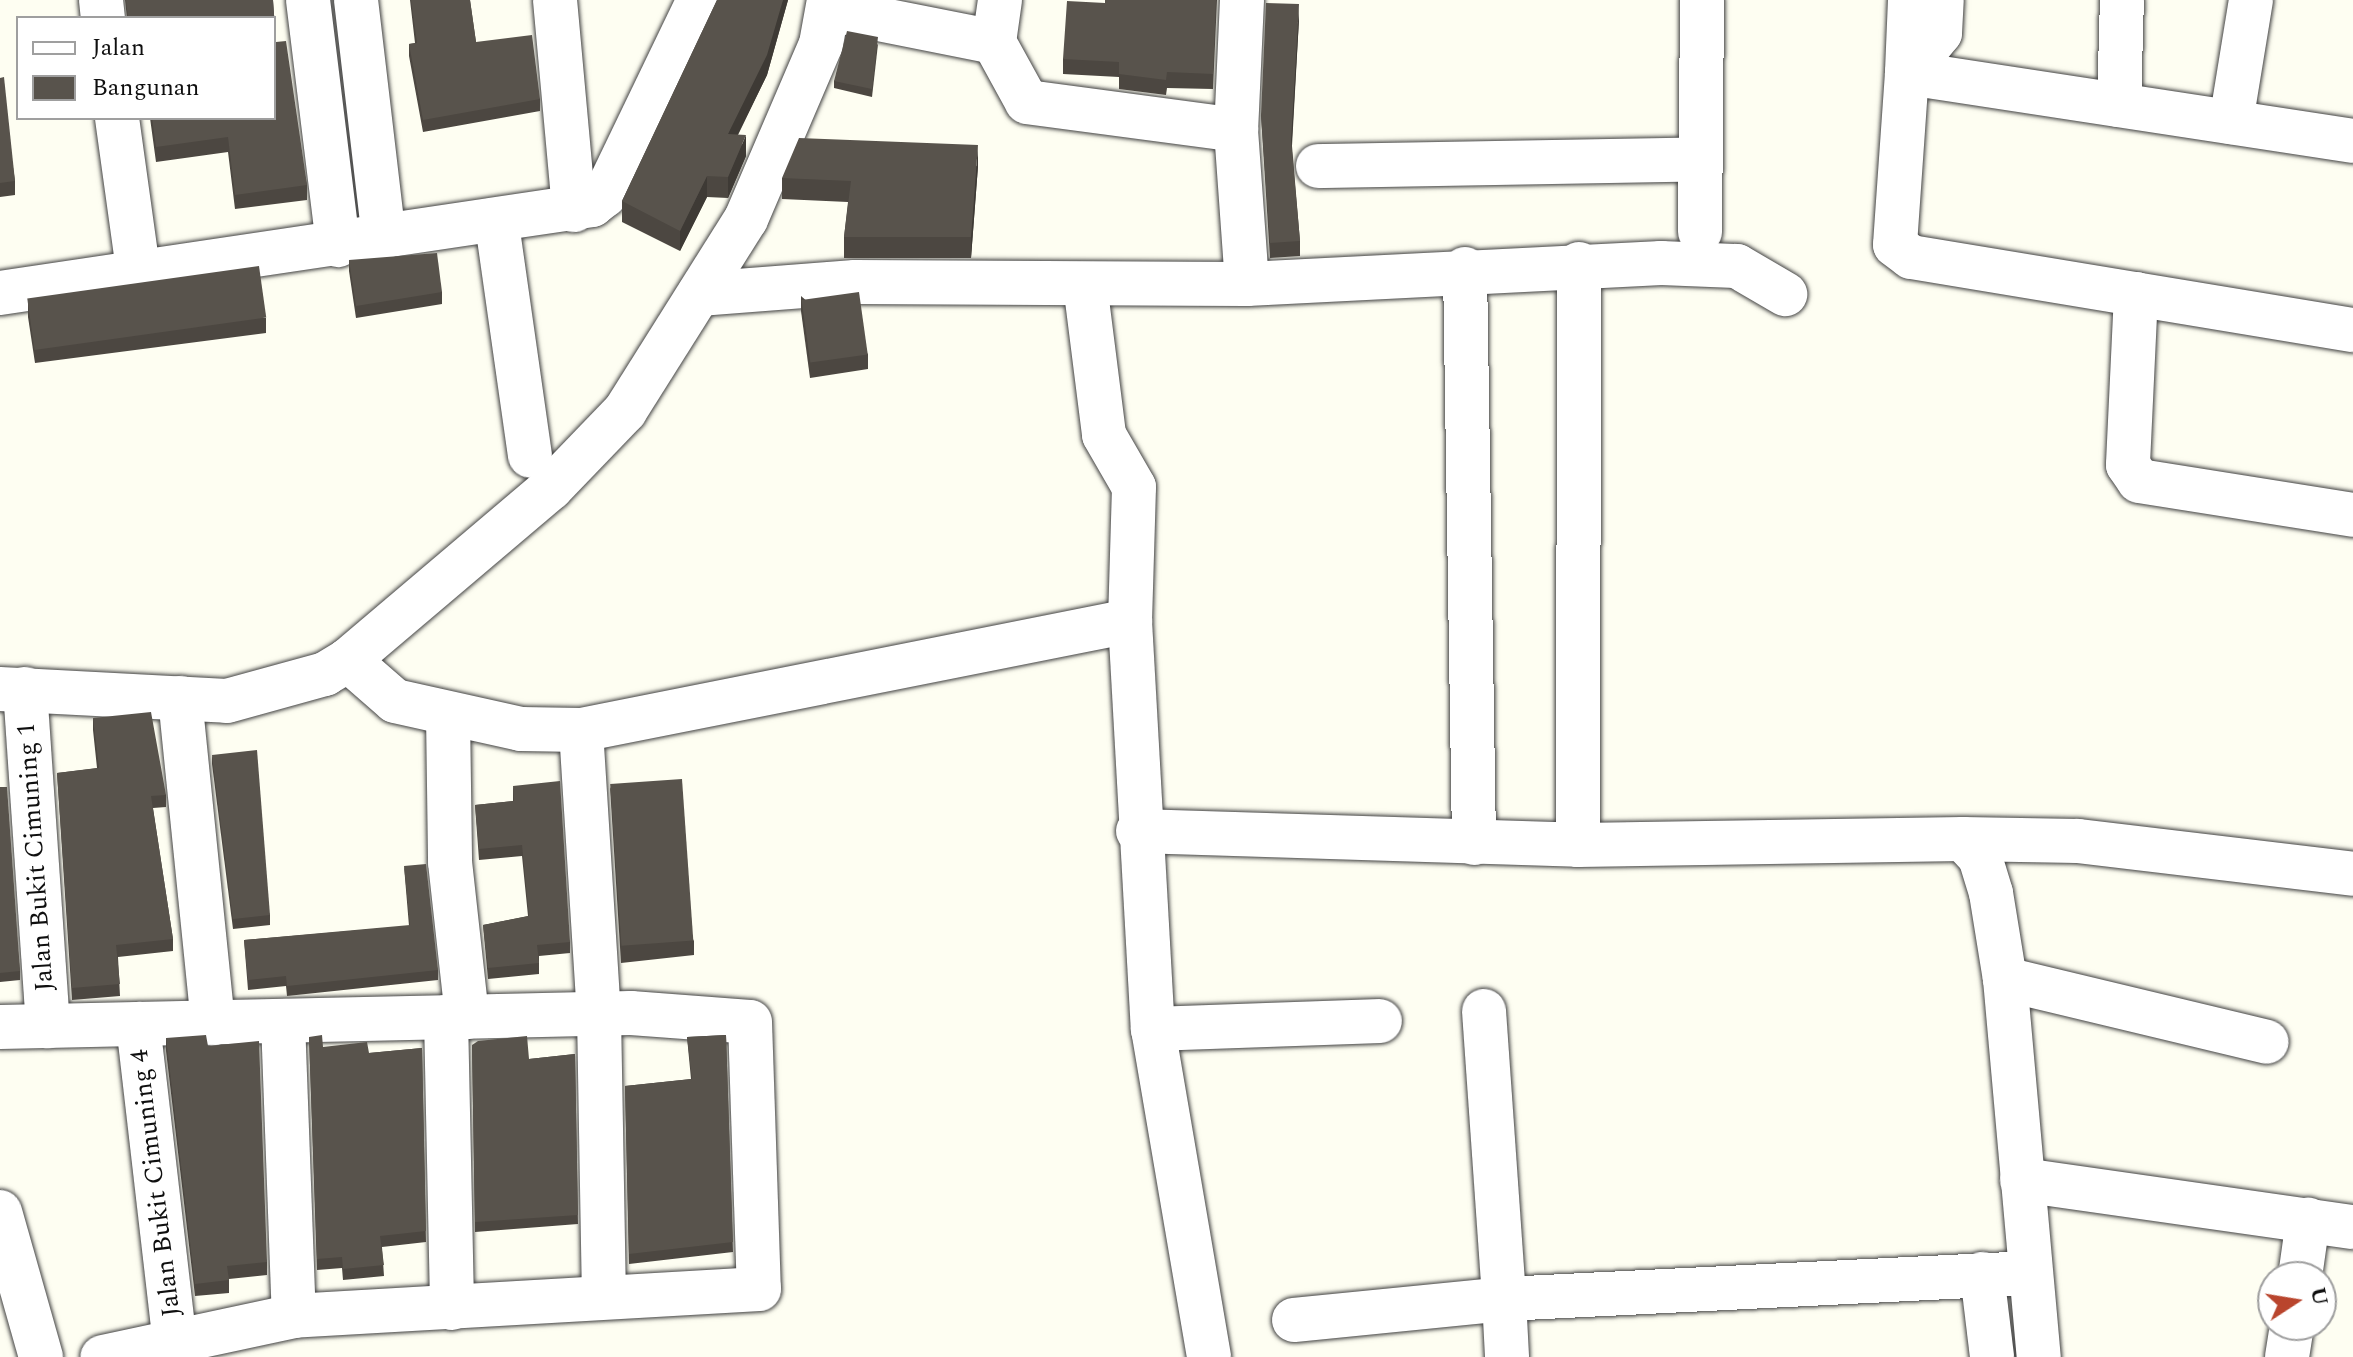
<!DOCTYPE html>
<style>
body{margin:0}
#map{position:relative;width:2353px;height:1357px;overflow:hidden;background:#fefef2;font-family:Spectral,serif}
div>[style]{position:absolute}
.roads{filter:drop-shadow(0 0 2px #424242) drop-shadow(0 0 2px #424242)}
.minor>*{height:44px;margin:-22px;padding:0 22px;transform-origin:22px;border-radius:22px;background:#fff}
.wall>*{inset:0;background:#4c4741}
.shaded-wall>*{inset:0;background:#3e3a35}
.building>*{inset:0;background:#58534c;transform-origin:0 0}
span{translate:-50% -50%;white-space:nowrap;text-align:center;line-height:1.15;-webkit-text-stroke:8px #fff;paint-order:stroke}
.street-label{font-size:26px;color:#0f0f0f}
.legend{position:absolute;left:16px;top:16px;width:260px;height:104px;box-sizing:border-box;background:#fff;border:2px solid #9f9f9f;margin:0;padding:10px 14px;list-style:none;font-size:24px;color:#0f0f0f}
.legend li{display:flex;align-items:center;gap:16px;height:40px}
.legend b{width:40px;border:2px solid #9f9f9f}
.north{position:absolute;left:2257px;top:1261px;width:80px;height:80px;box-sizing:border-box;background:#fff;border:2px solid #9f9f9f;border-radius:50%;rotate:78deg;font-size:22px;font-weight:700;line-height:32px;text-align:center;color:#0f0f0f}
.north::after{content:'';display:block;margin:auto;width:28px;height:36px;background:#b9452d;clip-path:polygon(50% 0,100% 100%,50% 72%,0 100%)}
</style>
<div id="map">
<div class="roads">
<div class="minor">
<i style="left:101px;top:0;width:18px;rotate:84deg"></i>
<i style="left:308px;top:0;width:247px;rotate:83deg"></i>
<i style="left:356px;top:0;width:239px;rotate:83.3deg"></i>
<i style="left:555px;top:0;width:211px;rotate:84.8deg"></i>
<i style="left:1000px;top:0;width:42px;rotate:98.1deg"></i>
<i style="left:994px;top:42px;width:68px;rotate:61.2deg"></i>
<i style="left:1027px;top:102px;width:211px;rotate:7.6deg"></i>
<i style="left:1242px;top:0;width:130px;rotate:92.6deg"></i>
<i style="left:1236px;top:130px;width:154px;rotate:85.9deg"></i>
<i style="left:1910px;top:0;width:73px;rotate:92.4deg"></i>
<i style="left:1907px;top:73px;width:52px;rotate:-50.5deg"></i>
<i style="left:1940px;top:33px;width:33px;rotate:-87deg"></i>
<i style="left:828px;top:9px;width:169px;rotate:11.2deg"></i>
<i style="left:2119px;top:105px;width:105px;rotate:-88.4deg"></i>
<i style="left:117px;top:118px;width:152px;rotate:82.1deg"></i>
<i style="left:2231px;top:122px;width:124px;rotate:-80.7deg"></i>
<i style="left:2353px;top:141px;width:451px;rotate:-171.3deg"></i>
<i style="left:1907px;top:73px;width:172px;rotate:94deg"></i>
<i style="left:1895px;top:245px;width:20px;rotate:37deg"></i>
<i style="left:1911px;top:257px;width:448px;rotate:9.4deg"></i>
<i style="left:1318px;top:166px;width:383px;rotate:-1deg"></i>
<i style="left:497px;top:224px;width:234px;rotate:81.9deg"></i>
<i style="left:1700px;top:232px;width:232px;rotate:-89.5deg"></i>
<i style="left:1465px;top:269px;width:574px;rotate:89.1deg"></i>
<i style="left:1085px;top:284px;width:152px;rotate:82.8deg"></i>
<i style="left:1104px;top:435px;width:60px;rotate:60deg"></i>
<i style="left:1134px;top:487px;width:134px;rotate:91.7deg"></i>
<i style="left:1130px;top:621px;width:409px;rotate:86.8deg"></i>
<i style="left:1153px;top:1029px;width:333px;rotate:80.3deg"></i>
<i style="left:0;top:293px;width:599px;rotate:-8.46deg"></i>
<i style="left:592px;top:205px;width:16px;rotate:-38deg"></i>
<i style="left:605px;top:195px;width:216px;rotate:-64.3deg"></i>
<i style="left:699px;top:294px;width:156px;rotate:-4.4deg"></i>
<i style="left:855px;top:282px;width:392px;rotate:0.3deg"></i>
<i style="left:1247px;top:284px;width:415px;rotate:-2.9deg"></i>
<i style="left:1661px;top:263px;width:76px;rotate:2.3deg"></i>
<i style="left:1737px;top:266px;width:56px;rotate:30.3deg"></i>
<i style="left:2136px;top:294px;width:171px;rotate:92.7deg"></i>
<i style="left:2128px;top:465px;width:19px;rotate:55deg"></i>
<i style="left:2139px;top:481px;width:217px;rotate:9deg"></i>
<i style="left:348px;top:660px;width:62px;rotate:41.1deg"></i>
<i style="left:395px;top:701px;width:129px;rotate:12.5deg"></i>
<i style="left:521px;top:729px;width:60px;rotate:1deg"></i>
<i style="left:581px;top:730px;width:560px;rotate:-11.23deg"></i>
<i style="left:0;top:689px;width:227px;rotate:3deg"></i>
<i style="left:227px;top:701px;width:102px;rotate:-15.4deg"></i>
<i style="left:325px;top:674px;width:27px;rotate:-31deg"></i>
<i style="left:348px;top:660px;width:266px;rotate:-40.3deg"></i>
<i style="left:551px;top:488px;width:107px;rotate:-46.1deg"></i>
<i style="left:625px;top:411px;width:227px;rotate:-57.8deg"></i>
<i style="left:746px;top:219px;width:190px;rotate:-66.8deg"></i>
<i style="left:821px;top:44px;width:45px;rotate:-79.7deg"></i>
<i style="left:25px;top:689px;width:338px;rotate:86.1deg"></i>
<i style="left:180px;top:698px;width:327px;rotate:84.2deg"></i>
<i style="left:448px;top:714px;width:148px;rotate:89.2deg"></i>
<i style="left:450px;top:862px;width:156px;rotate:83.7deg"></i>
<i style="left:581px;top:730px;width:285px;rotate:86.4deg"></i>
<i style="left:599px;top:1014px;width:283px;rotate:89deg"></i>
<i style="left:1138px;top:831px;width:440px;rotate:1.8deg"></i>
<i style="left:1578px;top:845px;width:385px;rotate:-0.9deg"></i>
<i style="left:1963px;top:839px;width:25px;rotate:47deg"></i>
<i style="left:1980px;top:857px;width:38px;rotate:73deg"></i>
<i style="left:1991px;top:893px;width:87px;rotate:80.8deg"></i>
<i style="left:2005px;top:979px;width:380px;rotate:84.9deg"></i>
<i style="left:1963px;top:839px;width:115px;rotate:1deg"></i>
<i style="left:2078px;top:841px;width:277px;rotate:6.8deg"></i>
<i style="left:1578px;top:845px;width:581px;rotate:-89.9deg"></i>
<i style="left:2005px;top:979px;width:269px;rotate:13.5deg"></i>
<i style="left:1484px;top:1011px;width:289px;rotate:86deg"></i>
<i style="left:1504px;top:1299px;width:527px;rotate:-2.83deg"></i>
<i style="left:446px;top:1017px;width:291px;rotate:88.8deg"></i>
<i style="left:283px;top:1021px;width:295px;rotate:87.9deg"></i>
<i style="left:138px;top:1024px;width:320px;rotate:83.4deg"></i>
<i style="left:0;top:1027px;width:631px;rotate:-1.27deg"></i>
<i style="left:631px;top:1013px;width:119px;rotate:4.3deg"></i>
<i style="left:750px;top:1022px;width:267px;rotate:88.1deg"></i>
<i style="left:759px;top:1289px;width:466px;rotate:176.7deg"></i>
<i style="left:294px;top:1316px;width:196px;rotate:167.9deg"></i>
<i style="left:1153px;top:1029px;width:227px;rotate:-2deg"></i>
<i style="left:2022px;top:1180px;width:334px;rotate:8.1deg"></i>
<i style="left:0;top:1212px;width:151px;rotate:74.2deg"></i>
<i style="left:1982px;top:1274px;width:84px;rotate:83.1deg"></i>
<i style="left:2300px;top:1277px;width:58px;rotate:-82deg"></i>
<i style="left:1294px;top:1320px;width:211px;rotate:-5.7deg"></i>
<i style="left:1504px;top:1299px;width:58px;rotate:87deg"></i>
<i style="left:2287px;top:1357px;width:32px;rotate:-81deg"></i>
</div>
</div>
<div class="wall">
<i style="clip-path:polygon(125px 0,273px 0,276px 42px,307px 185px,307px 200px,235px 209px,228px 152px,156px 162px,150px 118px,274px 118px,274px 18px,127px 18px)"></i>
<i style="clip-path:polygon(410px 0,470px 0,476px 42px,540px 99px,540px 111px,423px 132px,409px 56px,409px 44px,415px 43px)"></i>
<i style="clip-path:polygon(717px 0,788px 0,767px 75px,738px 135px,746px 156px,728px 198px,707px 197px,680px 251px,622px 222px,622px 201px)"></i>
<i style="clip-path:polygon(1217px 0,1213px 89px,1167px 88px,1166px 95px,1119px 89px,1119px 77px,1063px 74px,1063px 59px,1105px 3px)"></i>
<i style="clip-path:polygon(1299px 19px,1292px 146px,1300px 241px,1300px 256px,1270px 258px,1261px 115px)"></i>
<i style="clip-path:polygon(878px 44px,872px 97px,834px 88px,834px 81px)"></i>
<i style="clip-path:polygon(0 78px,15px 181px,15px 195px,0 197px)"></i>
<i style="clip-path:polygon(978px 166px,971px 258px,844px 258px,844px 237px,848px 202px,782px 199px,782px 178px)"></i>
<i style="clip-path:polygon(349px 260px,442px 292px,442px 304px,356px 318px,349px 271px)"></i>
<i style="clip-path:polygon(801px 296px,868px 354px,868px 369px,810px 378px,801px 311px)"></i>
<i style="clip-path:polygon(28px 301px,266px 318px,266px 333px,35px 363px,28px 317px)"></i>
<i style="clip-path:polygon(93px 718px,166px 795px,166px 807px,153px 808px,173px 939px,173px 951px,118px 957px,120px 996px,72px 1000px,57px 773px,97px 768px,93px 730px)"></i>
<i style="clip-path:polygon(212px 755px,270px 915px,270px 925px,233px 929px,212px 764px)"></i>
<i style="clip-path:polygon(513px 786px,570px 942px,570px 953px,539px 956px,539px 974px,488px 979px,483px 925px,528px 916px,522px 856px,479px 860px,475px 805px,513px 801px)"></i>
<i style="clip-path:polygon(0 787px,20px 971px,20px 980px,0 982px)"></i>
<i style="clip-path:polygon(610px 787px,694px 941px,694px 955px,621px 963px)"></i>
<i style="clip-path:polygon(404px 866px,438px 970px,438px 980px,287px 996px,286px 986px,248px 990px,244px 940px,409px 926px)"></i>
<i style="clip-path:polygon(726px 1035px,733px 1252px,629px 1264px,625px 1086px,691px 1079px,687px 1037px)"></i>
<i style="clip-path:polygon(309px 1037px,323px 1047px,369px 1053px,422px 1048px,426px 1242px,382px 1247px,384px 1276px,343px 1280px,342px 1268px,317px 1270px)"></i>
<i style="clip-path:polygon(166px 1038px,208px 1046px,267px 1262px,267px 1275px,229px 1279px,229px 1293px,195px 1296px,166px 1051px)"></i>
<i style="clip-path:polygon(472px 1045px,529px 1059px,575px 1054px,578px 1224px,475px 1232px)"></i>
</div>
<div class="shaded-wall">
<i style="clip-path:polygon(783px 0,788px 0,767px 75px,728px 154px,728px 134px)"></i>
<i style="clip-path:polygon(1299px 4px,1299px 19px,1291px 155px,1291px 140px)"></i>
<i style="clip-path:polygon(746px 135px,746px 156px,728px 198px,728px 177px)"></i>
<i style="clip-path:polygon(978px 145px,978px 166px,971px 258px,971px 237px)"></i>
<i style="clip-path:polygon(707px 176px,707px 197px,680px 251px,680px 231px)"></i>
</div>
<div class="building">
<i style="clip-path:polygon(126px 0,273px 0,276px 42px,286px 41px,307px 185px,235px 195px,228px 137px,156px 147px,152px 118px,274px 118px,274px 18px,128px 18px)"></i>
<i style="clip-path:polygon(411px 0,470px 0,476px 42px,532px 35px,540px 99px,423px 120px,409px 44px,417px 43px)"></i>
<i style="clip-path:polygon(717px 0,783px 0,767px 55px,728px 134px,746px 135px,728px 177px,707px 176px,680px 231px,622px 201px)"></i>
<i style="clip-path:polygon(1105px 0,1216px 0,1213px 74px,1167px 72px,1166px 80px,1119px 74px,1119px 62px,1063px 59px,1067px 1px,1105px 3px)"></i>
<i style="clip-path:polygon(1266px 3px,1299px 4px,1291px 140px,1300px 241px,1270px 243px,1261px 115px)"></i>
<i style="clip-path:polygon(847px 31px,878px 37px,872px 89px,834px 81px)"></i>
<i style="clip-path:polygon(4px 77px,15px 181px,0 183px,0 78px)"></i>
<i style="clip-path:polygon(799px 138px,978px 145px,971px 237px,844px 237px,851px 181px,782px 178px)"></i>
<i style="clip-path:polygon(437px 253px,442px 292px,356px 306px,349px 260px)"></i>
<i style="left:259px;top:266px;width:52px;height:234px;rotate:82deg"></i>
<i style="left:859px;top:292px;width:63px;height:58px;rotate:82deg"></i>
<i style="clip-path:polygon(151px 712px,166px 795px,151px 796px,173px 939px,116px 945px,120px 984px,72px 988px,57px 773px,99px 768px,93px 718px)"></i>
<i style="clip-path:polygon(257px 750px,270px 915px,233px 919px,212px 755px)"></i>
<i style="left:682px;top:779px;width:162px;height:72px;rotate:86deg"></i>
<i style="clip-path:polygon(560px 781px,570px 942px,537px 945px,539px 963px,488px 968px,483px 925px,529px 916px,522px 845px,479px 849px,475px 805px,514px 801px,513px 786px)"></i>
<i style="clip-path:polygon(0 787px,7px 787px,20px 971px,0 973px)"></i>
<i style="clip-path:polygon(426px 864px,438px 970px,287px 986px,286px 976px,248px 980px,244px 940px,410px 925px,404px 866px)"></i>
<i style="clip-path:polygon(206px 1035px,208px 1046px,259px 1041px,267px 1262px,227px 1266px,229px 1280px,195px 1284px,166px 1038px)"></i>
<i style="clip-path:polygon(322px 1035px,323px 1047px,367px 1042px,369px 1053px,422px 1048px,426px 1231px,380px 1236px,384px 1265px,343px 1269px,342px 1257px,317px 1259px,309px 1037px)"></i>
<i style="clip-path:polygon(726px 1035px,733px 1242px,629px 1254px,625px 1086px,692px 1079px,687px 1037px)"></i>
<i style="clip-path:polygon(527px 1036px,529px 1059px,575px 1054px,578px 1215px,475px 1222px,472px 1045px,478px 1041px)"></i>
</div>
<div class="street-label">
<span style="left:36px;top:857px;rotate:-94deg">Jalan Bukit Cimuning 1</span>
<span style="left:156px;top:1183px;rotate:-97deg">Jalan Bukit Cimuning 4</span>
</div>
<ul class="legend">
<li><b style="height:10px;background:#fff"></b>Jalan</li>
<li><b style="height:22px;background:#58534c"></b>Bangunan</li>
</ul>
<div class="north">U</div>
</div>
